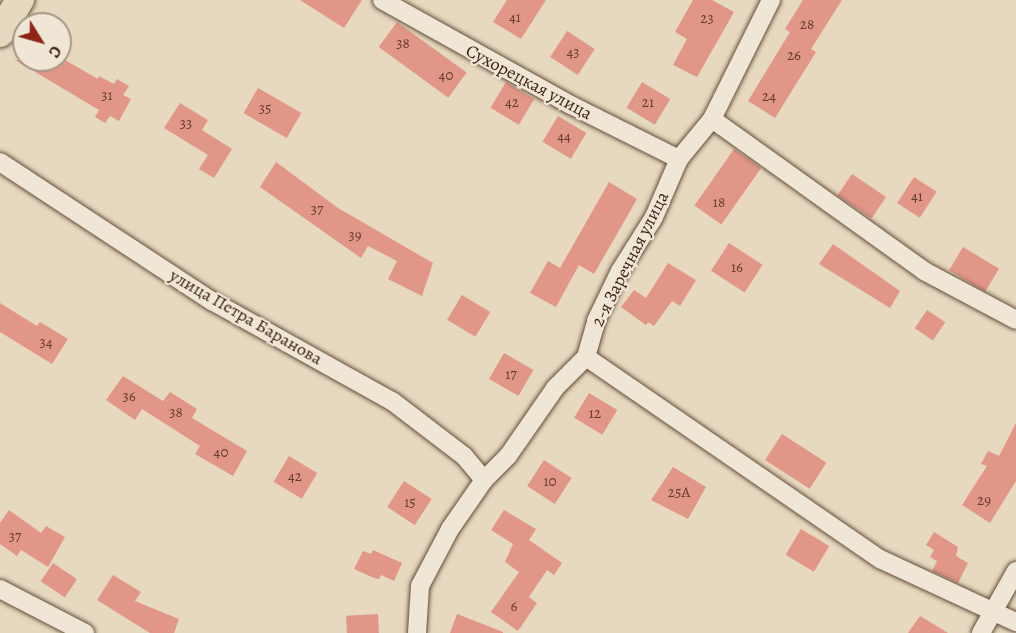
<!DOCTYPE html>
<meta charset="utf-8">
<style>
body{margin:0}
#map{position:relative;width:1016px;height:633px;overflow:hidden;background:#e6d9bf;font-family:Alegreya,serif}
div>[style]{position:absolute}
.building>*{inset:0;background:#e19688;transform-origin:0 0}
.roads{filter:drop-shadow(0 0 2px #654e3b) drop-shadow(0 0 2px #654e3b)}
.minor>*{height:18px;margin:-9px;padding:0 9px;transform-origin:9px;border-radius:9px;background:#efe6d5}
.primary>*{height:28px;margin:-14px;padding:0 14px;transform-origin:14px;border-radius:14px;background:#e6d9bf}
span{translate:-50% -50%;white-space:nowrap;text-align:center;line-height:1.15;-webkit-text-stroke:4.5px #efe6d5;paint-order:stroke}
.number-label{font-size:15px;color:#643d2d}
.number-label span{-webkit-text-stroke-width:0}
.street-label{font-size:18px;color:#3a1f0f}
.north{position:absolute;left:12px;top:12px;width:60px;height:60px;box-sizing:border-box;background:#efe6d5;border:2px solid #a79686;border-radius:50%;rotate:127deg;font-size:16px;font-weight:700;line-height:24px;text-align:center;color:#3a1f0f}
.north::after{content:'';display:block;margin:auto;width:21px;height:27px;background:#8f2418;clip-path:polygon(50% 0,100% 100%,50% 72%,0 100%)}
</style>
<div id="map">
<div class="building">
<i style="clip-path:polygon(300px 0,362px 0,344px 28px)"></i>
<i style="clip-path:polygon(507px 0,546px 0,521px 39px,493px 22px)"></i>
<i style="clip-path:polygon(693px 0,712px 0,734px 12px,697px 77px,673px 65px,687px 39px,675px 32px)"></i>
<i style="clip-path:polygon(803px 0,842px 0,811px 49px,816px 52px,775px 118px,748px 101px,790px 32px,785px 29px)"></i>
<i style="left:397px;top:22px;width:86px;height:31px;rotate:36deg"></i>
<i style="left:567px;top:31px;width:33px;height:31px;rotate:33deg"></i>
<i style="clip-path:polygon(15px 60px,65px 60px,98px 79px,99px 76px,114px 84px,117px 79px,129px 86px,123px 95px,131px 99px,119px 121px,110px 116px,105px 123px,95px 117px,99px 110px)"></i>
<i style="left:506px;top:82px;width:33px;height:30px;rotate:31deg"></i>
<i style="left:642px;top:82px;width:33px;height:30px;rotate:31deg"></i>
<i style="left:258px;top:88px;width:50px;height:29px;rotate:30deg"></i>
<i style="clip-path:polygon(180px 103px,208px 120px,202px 130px,232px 149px,214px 178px,199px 169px,208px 155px,164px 128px)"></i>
<i style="left:558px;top:116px;width:33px;height:30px;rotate:31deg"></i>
<i style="left:734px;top:149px;width:33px;height:69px;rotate:35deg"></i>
<i style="clip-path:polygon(276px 162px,338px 208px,433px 263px,422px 296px,388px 279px,397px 261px,368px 246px,361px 258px,260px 187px)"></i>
<i style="left:852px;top:174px;width:41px;height:26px;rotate:34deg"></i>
<i style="left:914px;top:177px;width:27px;height:31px;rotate:33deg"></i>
<i style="clip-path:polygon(609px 182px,637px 199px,594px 274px,579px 265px,556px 307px,530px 293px,548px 261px,560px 268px)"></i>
<i style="left:729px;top:243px;width:40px;height:33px;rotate:33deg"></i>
<i style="clip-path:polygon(833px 244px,900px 291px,890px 308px,819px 264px)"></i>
<i style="left:963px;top:247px;width:42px;height:27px;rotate:31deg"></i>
<i style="clip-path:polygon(668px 263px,696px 280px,680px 306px,672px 301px,654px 326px,648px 322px,646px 325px,621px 307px,634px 290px,646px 298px)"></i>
<i style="left:462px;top:295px;width:33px;height:29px;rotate:31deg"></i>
<i style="clip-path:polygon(0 303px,37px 326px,40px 322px,68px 339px,52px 364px,0 332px)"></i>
<i style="left:927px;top:310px;width:22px;height:22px;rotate:34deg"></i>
<i style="left:504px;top:353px;width:34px;height:30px;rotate:30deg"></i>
<i style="clip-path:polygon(123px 376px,163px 401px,170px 392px,197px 409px,192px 418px,247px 451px,233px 476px,195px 454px,200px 446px,142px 409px,135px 420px,106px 400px)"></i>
<i style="left:589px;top:393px;width:33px;height:29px;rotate:31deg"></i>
<i style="clip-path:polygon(1016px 423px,1016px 481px,990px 523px,962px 505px,987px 466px,981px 464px,988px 451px,999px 456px)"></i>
<i style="left:782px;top:434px;width:53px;height:31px;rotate:33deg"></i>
<i style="left:289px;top:456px;width:33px;height:30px;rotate:31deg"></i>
<i style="left:544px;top:460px;width:33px;height:31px;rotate:33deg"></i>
<i style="clip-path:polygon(673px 467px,706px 487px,688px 519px,651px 500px)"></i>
<i style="left:404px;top:481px;width:33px;height:31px;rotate:33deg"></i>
<i style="clip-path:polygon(9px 510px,41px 533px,46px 526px,65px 537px,48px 567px,21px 550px,17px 556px,0 544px,0 523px)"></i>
<i style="clip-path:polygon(504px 510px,536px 529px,529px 540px,562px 563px,554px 575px,547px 570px,529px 597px,537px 603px,518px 631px,491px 612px,519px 572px,505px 562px,513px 544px,491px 530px)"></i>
<i style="left:801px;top:529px;width:33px;height:30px;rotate:31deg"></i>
<i style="clip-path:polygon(934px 532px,958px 547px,956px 556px,968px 563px,958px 583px,932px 571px,937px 561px,930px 557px,934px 550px,926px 545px)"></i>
<i style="clip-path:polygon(373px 550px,402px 563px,394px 581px,381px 575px,379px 579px,374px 578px,354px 569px,363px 551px,371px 554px)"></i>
<i style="left:53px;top:563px;width:29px;height:22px;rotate:34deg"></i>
<i style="clip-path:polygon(113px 575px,141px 592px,135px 601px,179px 619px,174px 633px,150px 633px,97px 600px)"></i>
<i style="left:378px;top:614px;width:19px;height:32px;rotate:87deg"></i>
<i style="clip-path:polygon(457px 614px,503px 632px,503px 633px,450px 633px)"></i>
<i style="clip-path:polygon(920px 616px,948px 633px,908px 633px)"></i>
</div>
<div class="roads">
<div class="minor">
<i style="left:382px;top:0;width:216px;rotate:29.1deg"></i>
<i style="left:571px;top:105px;width:121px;rotate:26.6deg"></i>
<i style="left:712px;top:119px;width:261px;rotate:35.6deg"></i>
<i style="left:924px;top:271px;width:104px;rotate:28deg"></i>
<i style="left:0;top:162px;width:254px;rotate:33.3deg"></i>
<i style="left:212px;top:301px;width:206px;rotate:29.1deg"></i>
<i style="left:392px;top:401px;width:91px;rotate:37.4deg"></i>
<i style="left:464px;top:456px;width:31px;rotate:50deg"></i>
<i style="left:586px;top:357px;width:357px;rotate:34.5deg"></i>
<i style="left:880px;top:559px;width:150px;rotate:24.9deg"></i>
<i style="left:0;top:589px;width:96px;rotate:27.4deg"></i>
<i style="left:417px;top:633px;width:47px;rotate:-86.3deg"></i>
<i style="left:420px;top:586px;width:64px;rotate:-62.2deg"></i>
<i style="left:450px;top:529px;width:60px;rotate:-55.2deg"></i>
<i style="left:484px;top:480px;width:34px;rotate:-45deg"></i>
<i style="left:508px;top:456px;width:83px;rotate:-55.3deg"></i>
<i style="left:555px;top:388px;width:44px;rotate:-45deg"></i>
<i style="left:586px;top:357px;width:37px;rotate:-74deg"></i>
<i style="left:596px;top:321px;width:55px;rotate:-64.4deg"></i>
<i style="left:620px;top:271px;width:64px;rotate:-57.8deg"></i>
<i style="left:654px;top:217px;width:63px;rotate:-66.7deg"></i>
<i style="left:679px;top:159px;width:52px;rotate:-50.5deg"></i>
<i style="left:712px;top:119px;width:133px;rotate:-63.6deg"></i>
<i style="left:981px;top:633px;width:71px;rotate:-60.6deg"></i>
</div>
<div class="primary">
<i style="left:0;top:33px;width:39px;rotate:-59deg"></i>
</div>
</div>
<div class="number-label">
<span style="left:515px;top:18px">41</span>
<span style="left:707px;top:19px">23</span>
<span style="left:807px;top:25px">28</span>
<span style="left:403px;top:44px">38</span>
<span style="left:573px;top:53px">43</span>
<span style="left:794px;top:56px">26</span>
<span style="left:446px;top:76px">40</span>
<span style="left:107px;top:96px">31</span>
<span style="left:769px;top:97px">24</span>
<span style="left:512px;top:103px">42</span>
<span style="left:648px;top:103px">21</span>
<span style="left:265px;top:109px">35</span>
<span style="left:186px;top:124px">33</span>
<span style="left:564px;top:137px">44</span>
<span style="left:917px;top:197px">41</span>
<span style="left:719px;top:203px">18</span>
<span style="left:317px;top:210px">37</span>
<span style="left:355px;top:236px">39</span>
<span style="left:737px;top:268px">16</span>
<span style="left:46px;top:343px">34</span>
<span style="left:511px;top:375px">17</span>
<span style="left:129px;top:397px">36</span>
<span style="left:176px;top:413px">38</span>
<span style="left:595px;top:414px">12</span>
<span style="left:221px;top:453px">40</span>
<span style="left:295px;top:477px">42</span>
<span style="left:550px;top:482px">10</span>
<span style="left:679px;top:493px">25А</span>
<span style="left:984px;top:501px">29</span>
<span style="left:410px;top:503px">15</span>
<span style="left:15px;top:537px">37</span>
<span style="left:514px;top:607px">6</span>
</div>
<div class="street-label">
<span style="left:529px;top:82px;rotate:28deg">Сухорецкая улица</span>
<span style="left:630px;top:259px;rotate:-63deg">2-я Заречная улица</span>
<span style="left:246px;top:317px;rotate:30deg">улица Петра Баранова</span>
</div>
<div class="north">С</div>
</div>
